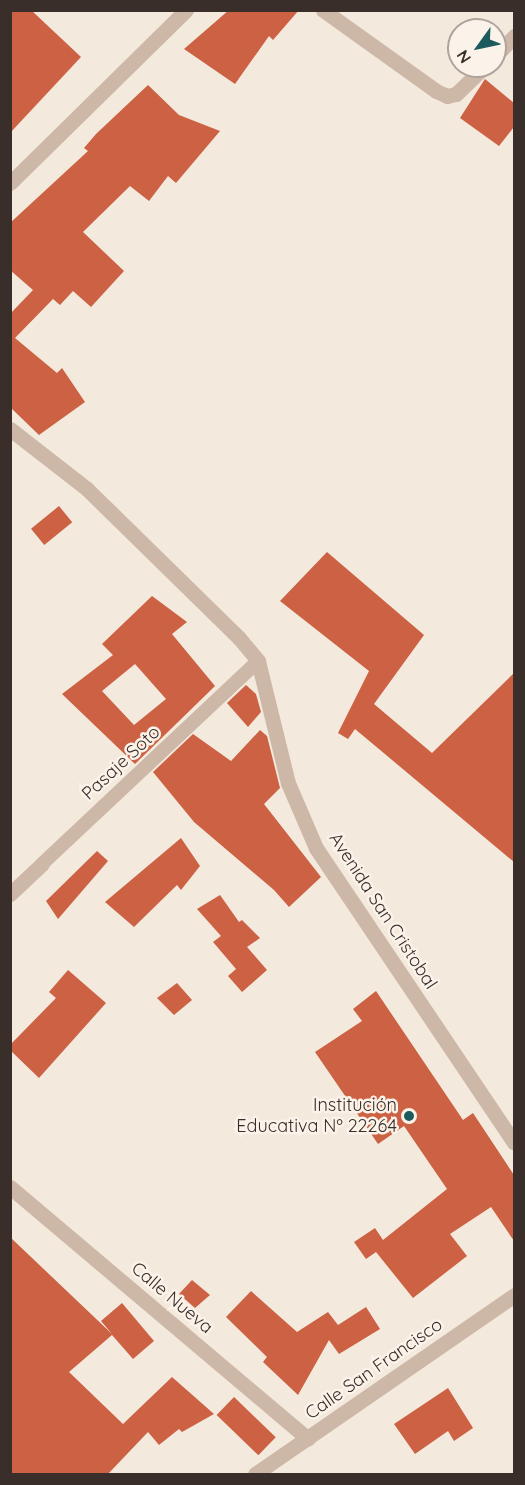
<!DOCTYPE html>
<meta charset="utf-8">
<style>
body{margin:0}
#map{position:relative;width:525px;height:1485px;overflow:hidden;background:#f4e9dd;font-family:Quicksand,sans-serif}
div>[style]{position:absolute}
.building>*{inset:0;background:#cc6143;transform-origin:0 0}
.service>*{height:14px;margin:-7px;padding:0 7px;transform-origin:7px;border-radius:7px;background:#cdb8a8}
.minor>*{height:15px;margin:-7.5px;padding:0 7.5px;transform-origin:7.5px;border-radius:7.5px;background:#cdb8a8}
.dots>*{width:16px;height:16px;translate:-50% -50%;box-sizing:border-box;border:3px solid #fbf3ea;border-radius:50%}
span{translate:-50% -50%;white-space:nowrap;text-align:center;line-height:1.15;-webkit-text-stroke:5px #fbf3ea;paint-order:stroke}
.street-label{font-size:18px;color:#392e29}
.poi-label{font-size:18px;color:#392e29}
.right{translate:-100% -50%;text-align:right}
.frame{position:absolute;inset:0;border:12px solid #392e29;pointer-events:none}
.north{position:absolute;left:447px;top:18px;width:60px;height:60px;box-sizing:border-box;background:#fbf3ea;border:2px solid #ada49d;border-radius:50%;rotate:237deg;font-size:16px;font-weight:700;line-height:24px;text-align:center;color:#392e29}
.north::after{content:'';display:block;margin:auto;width:21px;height:27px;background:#1b5a5d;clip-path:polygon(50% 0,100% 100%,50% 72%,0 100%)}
</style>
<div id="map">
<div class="building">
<i style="clip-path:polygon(10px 10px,31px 10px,81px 57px,10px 133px)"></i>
<i style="clip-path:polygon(229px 10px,299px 10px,273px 40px,269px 36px,235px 84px,184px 49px)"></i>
<i style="clip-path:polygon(485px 79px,514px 103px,514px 127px,499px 146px,460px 118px)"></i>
<i style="clip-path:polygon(148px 85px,179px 115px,220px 131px,176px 183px,168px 176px,149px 201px,130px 186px,83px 232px,124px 271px,91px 307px,73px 291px,60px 305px,53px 299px,15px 338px,57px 373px,62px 368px,85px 402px,39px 435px,10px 407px,10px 314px,33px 290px,10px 270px,10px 223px,88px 151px,84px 148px,96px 134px)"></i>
<i style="left:59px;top:506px;width:21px;height:36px;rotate:51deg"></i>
<i style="clip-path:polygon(327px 552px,424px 635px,374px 704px,432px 753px,514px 673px,514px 862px,355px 729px,348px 739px,338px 733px,369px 671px,280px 601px)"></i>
<i style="clip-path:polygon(evenodd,152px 596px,187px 622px,172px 634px,215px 686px,135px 764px,62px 694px,113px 655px,102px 644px,152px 596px,135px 664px,166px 699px,134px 725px,102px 691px,135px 664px)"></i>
<i style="clip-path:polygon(246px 685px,256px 694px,261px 712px,248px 727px,227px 703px)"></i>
<i style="clip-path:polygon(260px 730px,267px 736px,280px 788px,264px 804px,321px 877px,289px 907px,274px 890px,194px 822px,153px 772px,193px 734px,231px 761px)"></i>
<i style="clip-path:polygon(181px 838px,200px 866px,181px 890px,177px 885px,134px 927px,105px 902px)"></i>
<i style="clip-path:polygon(97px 851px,108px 861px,58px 919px,46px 901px)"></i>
<i style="clip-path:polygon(220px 895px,239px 922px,242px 920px,260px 938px,247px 947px,267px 970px,242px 992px,228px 976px,236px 969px,213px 942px,221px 936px,197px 909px)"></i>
<i style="clip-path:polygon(68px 970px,106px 1003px,39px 1078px,10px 1050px,10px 1045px,56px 998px,49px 992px)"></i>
<i style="clip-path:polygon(177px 983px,192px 1000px,174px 1015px,157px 998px)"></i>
<i style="clip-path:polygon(376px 991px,463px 1120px,473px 1113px,514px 1175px,514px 1241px,491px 1207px,450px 1234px,467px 1256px,413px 1298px,376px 1252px,366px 1259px,354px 1242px,375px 1228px,383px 1240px,447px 1189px,404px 1126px,378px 1144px,315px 1052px,362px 1021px,353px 1009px)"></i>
<i style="clip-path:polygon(10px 1237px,112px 1334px,101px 1321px,122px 1303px,154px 1341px,133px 1359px,112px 1335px,69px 1372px,123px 1424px,172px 1377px,214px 1414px,182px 1432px,179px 1429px,159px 1445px,148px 1432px,108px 1474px,10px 1474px)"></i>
<i style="clip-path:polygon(192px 1280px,210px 1295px,195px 1308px,179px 1294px)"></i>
<i style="clip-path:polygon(251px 1291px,297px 1332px,328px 1312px,338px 1325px,366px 1307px,380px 1329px,339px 1354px,329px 1340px,298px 1395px,263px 1362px,267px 1357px,226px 1317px)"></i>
<i style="clip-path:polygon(448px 1388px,473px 1428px,454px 1441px,448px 1431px,415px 1454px,394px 1424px)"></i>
<i style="left:234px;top:1397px;width:58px;height:25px;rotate:44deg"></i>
</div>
<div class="service">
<i style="left:42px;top:864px;width:296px;rotate:-43.2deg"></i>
</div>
<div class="minor">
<i style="left:323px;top:10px;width:139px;rotate:35.6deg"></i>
<i style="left:436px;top:91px;width:12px;rotate:24deg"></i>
<i style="left:447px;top:96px;width:9px;rotate:-13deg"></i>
<i style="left:456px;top:94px;width:40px;rotate:-44deg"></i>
<i style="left:495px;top:56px;width:28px;rotate:-46deg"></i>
<i style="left:10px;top:183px;width:247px;rotate:-44.5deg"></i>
<i style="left:10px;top:429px;width:98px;rotate:37.9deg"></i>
<i style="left:87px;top:489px;width:213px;rotate:44.4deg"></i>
<i style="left:239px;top:638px;width:30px;rotate:50deg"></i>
<i style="left:258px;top:661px;width:126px;rotate:76.2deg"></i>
<i style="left:288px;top:783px;width:71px;rotate:66.7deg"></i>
<i style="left:316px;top:848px;width:355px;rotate:56.1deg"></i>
<i style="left:10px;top:894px;width:44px;rotate:-43.2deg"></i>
<i style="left:10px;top:1187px;width:390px;rotate:40.2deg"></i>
<i style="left:255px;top:1474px;width:315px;rotate:-34.6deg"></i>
</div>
<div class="dots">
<i style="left:409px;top:1116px;background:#1b5a5d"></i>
</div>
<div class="street-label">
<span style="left:121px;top:763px;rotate:-43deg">Pasaje Soto</span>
<span style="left:383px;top:911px;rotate:57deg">Avenida San Cristobal</span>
<span style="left:172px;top:1298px;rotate:40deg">Calle Nueva</span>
<span style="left:374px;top:1369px;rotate:-35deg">Calle San Francisco</span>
</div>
<div class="poi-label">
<span class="right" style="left:397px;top:1116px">Institución<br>Educativa Nº 22264</span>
</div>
<div class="frame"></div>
<div class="north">N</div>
</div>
